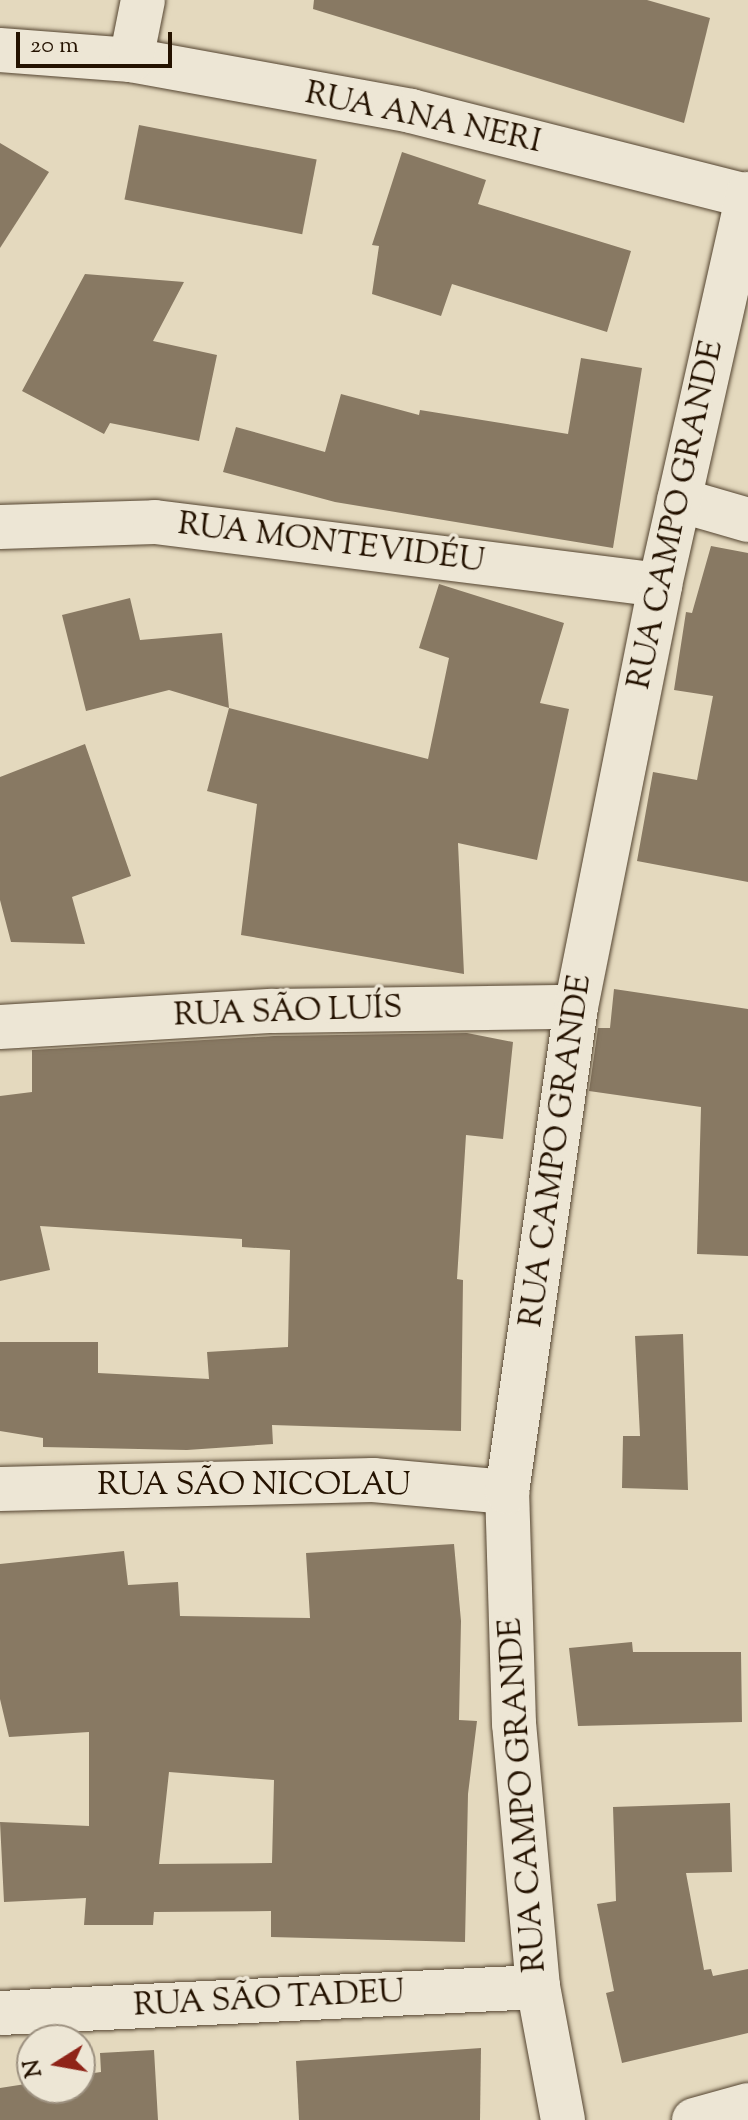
<!DOCTYPE html>
<meta charset="utf-8">
<style>
body{margin:0}
#map{position:relative;width:748px;height:2120px;overflow:hidden;background:#e4d9be;font-family:"Sorts Mill Goudy",serif}
div>[style]{position:absolute}
.building>*{inset:0;background:#887963;transform-origin:0 0}
.roads{filter:drop-shadow(0 0 2px #544430) drop-shadow(0 0 2px #544430)}
.minor>*{height:44px;margin:-22px;padding:0 22px;transform-origin:22px;border-radius:22px;background:#ede6d5}
.tertiary>*{height:44px;margin:-22px;padding:0 22px;transform-origin:22px;border-radius:22px;background:#ede6d5}
span{translate:-50% -50%;white-space:nowrap;text-align:center;line-height:1.15;-webkit-text-stroke:7px #ede6d5;paint-order:stroke}
.street-label{font-size:32px;color:#241200}
.north{position:absolute;left:16px;top:2024px;width:80px;height:80px;box-sizing:border-box;background:#ede6d5;border:2px solid #9d9180;border-radius:50%;rotate:259deg;font-size:22px;font-weight:700;line-height:32px;text-align:center;color:#241200}
.north::after{content:'';display:block;margin:auto;width:28px;height:36px;background:#8f2418;clip-path:polygon(50% 0,100% 100%,50% 72%,0 100%)}
.scale{position:absolute;left:16px;top:32px;width:156px;height:36px;box-sizing:border-box;border:4px solid #241200;border-top:0;padding-left:10px;font-size:24px;line-height:28px;white-space:nowrap;color:#241200;-webkit-text-stroke:6px #ede6d5;paint-order:stroke}
</style>
<div id="map">
<div class="building">
<i style="clip-path:polygon(314px 0,647px 0,710px 18px,684px 123px,313px 9px)"></i>
<i style="left:139px;top:125px;width:181px;height:76px;rotate:11deg"></i>
<i style="clip-path:polygon(0 143px,49px 172px,0 248px)"></i>
<i style="clip-path:polygon(402px 152px,486px 180px,478px 204px,631px 251px,607px 332px,452px 284px,441px 316px,372px 294px,379px 246px,372px 245px)"></i>
<i style="clip-path:polygon(85px 274px,184px 282px,153px 341px,217px 355px,199px 441px,110px 423px,104px 434px,22px 391px)"></i>
<i style="clip-path:polygon(581px 358px,642px 368px,613px 548px,335px 502px,223px 472px,236px 427px,325px 452px,341px 394px,419px 415px,420px 410px,568px 434px)"></i>
<i style="clip-path:polygon(711px 546px,748px 553px,748px 882px,637px 861px,653px 772px,697px 780px,713px 696px,674px 690px,686px 612px,692px 613px)"></i>
<i style="clip-path:polygon(439px 584px,564px 623px,540px 703px,569px 709px,537px 860px,458px 843px,464px 974px,241px 935px,257px 804px,207px 791px,229px 708px,428px 759px,449px 658px,419px 648px)"></i>
<i style="clip-path:polygon(130px 598px,140px 640px,222px 633px,229px 708px,169px 690px,86px 711px,62px 615px)"></i>
<i style="clip-path:polygon(85px 744px,131px 876px,72px 897px,85px 944px,11px 942px,0 900px,0 777px)"></i>
<i style="clip-path:polygon(614px 989px,748px 1009px,748px 1256px,697px 1254px,701px 1107px,589px 1091px,598px 1028px,610px 1028px)"></i>
<i style="clip-path:polygon(467px 1033px,513px 1042px,503px 1139px,466px 1135px,457px 1279px,463px 1280px,461px 1431px,272px 1425px,273px 1444px,187px 1450px,43px 1447px,43px 1438px,0 1431px,0 1342px,98px 1342px,98px 1373px,209px 1379px,207px 1352px,288px 1347px,290px 1250px,242px 1247px,242px 1239px,40px 1226px,50px 1270px,0 1281px,0 1096px,32px 1092px,32px 1050px,274px 1036px)"></i>
<i style="clip-path:polygon(683px 1334px,688px 1490px,622px 1488px,623px 1436px,640px 1436px,635px 1336px)"></i>
<i style="clip-path:polygon(evenodd,454px 1544px,461px 1621px,459px 1720px,477px 1721px,468px 1794px,465px 1942px,271px 1937px,271px 1911px,154px 1912px,153px 1925px,84px 1925px,86px 1898px,4px 1902px,0 1822px,89px 1826px,89px 1732px,9px 1737px,0 1699px,0 1564px,124px 1551px,128px 1585px,178px 1582px,180px 1616px,310px 1618px,306px 1553px,454px 1544px,169px 1772px,274px 1780px,272px 1863px,159px 1864px,169px 1772px)"></i>
<i style="clip-path:polygon(632px 1642px,633px 1652px,741px 1652px,742px 1722px,578px 1726px,569px 1648px)"></i>
<i style="clip-path:polygon(730px 1803px,732px 1872px,686px 1873px,704px 1970px,711px 1969px,713px 1976px,748px 1969px,748px 2033px,622px 2063px,606px 1993px,614px 1991px,597px 1904px,616px 1901px,613px 1807px)"></i>
<i style="clip-path:polygon(481px 2048px,480px 2120px,299px 2120px,296px 2061px)"></i>
<i style="clip-path:polygon(154px 2050px,158px 2120px,0 2120px,0 2088px,32px 2083px,32px 2088px,80px 2088px,80px 2075px,101px 2072px,100px 2053px)"></i>
</div>
<div class="roads">
<div class="minor">
<i style="left:0;top:50px;width:131px;rotate:4.4deg"></i>
<i style="left:131px;top:60px;width:285px;rotate:10.3deg"></i>
<i style="left:411px;top:111px;width:348px;rotate:14.2deg"></i>
<i style="left:131px;top:60px;width:61px;rotate:-78.7deg"></i>
<i style="left:679px;top:500px;width:72px;rotate:16.2deg"></i>
<i style="left:0;top:527px;width:155px;rotate:-1.8deg"></i>
<i style="left:155px;top:522px;width:509px;rotate:7.11deg"></i>
<i style="left:0;top:1027px;width:273px;rotate:-3.4deg"></i>
<i style="left:273px;top:1011px;width:303px;rotate:-0.8deg"></i>
<i style="left:0;top:1489px;width:373px;rotate:-1.4deg"></i>
<i style="left:373px;top:1480px;width:135px;rotate:5.1deg"></i>
<i style="left:0;top:2013px;width:539px;rotate:-2.77deg"></i>
<i style="left:694px;top:2120px;width:56px;rotate:-15.5deg"></i>
</div>
<div class="tertiary">
<i style="left:563px;top:2120px;width:135px;rotate:-100.6deg"></i>
<i style="left:538px;top:1987px;width:264px;rotate:-95.2deg"></i>
<i style="left:514px;top:1724px;width:232px;rotate:-91.7deg"></i>
<i style="left:507px;top:1492px;width:490px;rotate:-81.9deg"></i>
<i style="left:576px;top:1007px;width:430px;rotate:-78.7deg"></i>
<i style="left:660px;top:585px;width:401px;rotate:-77.3deg"></i>
</div>
</div>
<div class="street-label">
<span style="left:423px;top:119px;rotate:12deg">RUA ANA NERI</span>
<span style="left:677px;top:515px;rotate:-78deg">RUA CAMPO GRANDE</span>
<span style="left:331px;top:544px;rotate:7deg">RUA MONTEVIDÉU</span>
<span style="left:288px;top:1013px;rotate:-2deg">RUA SÃO LUÍS</span>
<span style="left:557px;top:1151px;rotate:-82deg">RUA CAMPO GRANDE</span>
<span style="left:254px;top:1486px">RUA SÃO NICOLAU</span>
<span style="left:524px;top:1795px;rotate:-94deg">RUA CAMPO GRANDE</span>
<span style="left:269px;top:2000px;rotate:-3deg">RUA SÃO TADEU</span>
</div>
<div class="north">N</div>
<div class="scale">20 m</div>
</div>
